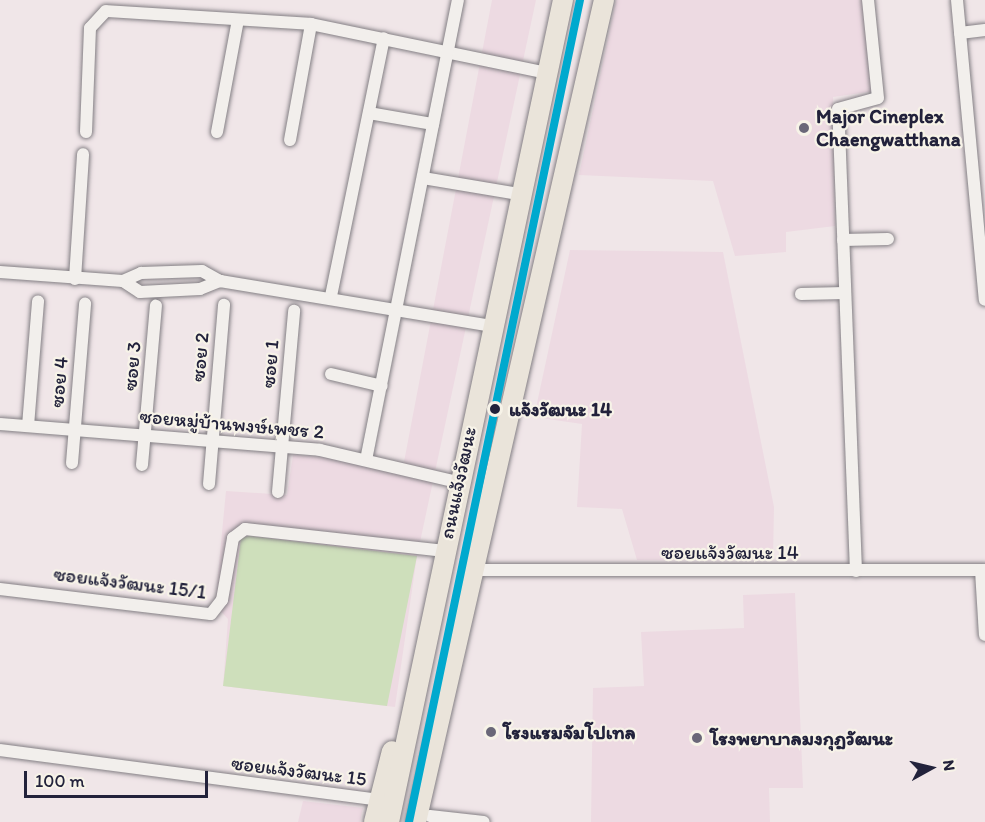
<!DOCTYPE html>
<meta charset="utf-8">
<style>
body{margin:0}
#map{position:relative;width:985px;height:822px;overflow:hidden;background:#f0e6e8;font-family:Itim,"Playpen Sans Thai",sans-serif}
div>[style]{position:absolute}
.built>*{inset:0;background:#eddae2}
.green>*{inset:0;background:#cedfbb}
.roads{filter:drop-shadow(0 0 2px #837f84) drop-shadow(0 0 2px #837f84)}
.minor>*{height:12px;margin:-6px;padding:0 6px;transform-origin:6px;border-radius:6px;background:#f2efec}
.primary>*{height:20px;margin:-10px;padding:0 10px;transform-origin:10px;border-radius:10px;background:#eae4da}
.metro-1>*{height:8px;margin:-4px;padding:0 4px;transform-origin:4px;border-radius:4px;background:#00a9ce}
.dots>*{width:16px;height:16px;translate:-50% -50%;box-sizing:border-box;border:3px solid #f7f3e8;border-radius:50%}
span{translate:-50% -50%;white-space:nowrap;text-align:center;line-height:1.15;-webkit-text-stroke:4.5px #f7f3e8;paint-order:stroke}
.poi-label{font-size:20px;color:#22223b;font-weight:700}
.left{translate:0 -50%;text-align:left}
.street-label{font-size:20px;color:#22223b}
.stop-label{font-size:20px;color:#22223b;font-weight:700}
.north{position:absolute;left:901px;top:738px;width:60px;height:60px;-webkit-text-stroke:4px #f7f3e8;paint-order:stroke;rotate:82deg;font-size:16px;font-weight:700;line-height:24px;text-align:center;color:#22223b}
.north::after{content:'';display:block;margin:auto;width:21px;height:27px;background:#22223b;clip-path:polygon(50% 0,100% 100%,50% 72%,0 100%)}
.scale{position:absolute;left:24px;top:771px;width:184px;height:27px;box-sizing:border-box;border:3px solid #22223b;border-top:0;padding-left:8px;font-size:18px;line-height:21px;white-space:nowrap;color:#22223b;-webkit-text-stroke:4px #f7f3e8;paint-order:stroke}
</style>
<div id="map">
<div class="built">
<i style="clip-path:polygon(492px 0,536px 0,417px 556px,395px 707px,223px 686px,228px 619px,215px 605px,226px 491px,287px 495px,293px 455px,404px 462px)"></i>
<i style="clip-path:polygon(616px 0,866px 0,875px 91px,833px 97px,835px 226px,786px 232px,786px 252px,735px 256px,713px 181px,579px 175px)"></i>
<i style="clip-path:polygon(570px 250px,723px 252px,774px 507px,773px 559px,637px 560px,622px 509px,577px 507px,582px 424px,534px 417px)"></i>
<i style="clip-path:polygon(795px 593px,803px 788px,769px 788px,770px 822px,591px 822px,593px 688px,644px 686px,641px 632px,744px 628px,743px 595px)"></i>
<i style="clip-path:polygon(303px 801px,363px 808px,360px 822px,298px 822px)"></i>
</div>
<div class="green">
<i style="clip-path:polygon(249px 536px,417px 556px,387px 706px,223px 686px,241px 538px)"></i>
</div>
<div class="roads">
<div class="minor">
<i style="left:957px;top:0;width:301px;rotate:84.7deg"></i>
<i style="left:960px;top:33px;width:25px;rotate:-7deg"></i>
<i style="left:369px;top:113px;width:65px;rotate:9.8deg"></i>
<i style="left:86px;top:132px;width:104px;rotate:-87.8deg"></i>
<i style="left:90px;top:28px;width:23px;rotate:-47deg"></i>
<i style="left:106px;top:11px;width:205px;rotate:3.6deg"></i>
<i style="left:311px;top:24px;width:232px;rotate:11.7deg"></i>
<i style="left:217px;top:132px;width:114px;rotate:-79.4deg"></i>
<i style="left:290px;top:140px;width:118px;rotate:-79.7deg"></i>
<i style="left:423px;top:178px;width:97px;rotate:9.5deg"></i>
<i style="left:843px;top:240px;width:45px;rotate:-1.3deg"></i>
<i style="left:0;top:272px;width:123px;rotate:4.2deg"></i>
<i style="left:123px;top:281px;width:20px;rotate:33deg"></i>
<i style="left:140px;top:292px;width:60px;rotate:-2.9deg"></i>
<i style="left:200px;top:289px;width:22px;rotate:-22deg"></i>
<i style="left:75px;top:279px;width:125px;rotate:-86.3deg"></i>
<i style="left:123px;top:281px;width:20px;rotate:-24deg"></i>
<i style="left:141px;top:273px;width:61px;rotate:-1.9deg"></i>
<i style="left:202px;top:271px;width:21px;rotate:29deg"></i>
<i style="left:220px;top:281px;width:275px;rotate:9.4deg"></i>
<i style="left:801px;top:294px;width:44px;rotate:-1.3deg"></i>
<i style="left:331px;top:296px;width:263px;rotate:-78.4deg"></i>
<i style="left:331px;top:374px;width:52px;rotate:13.2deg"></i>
<i style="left:0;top:424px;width:321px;rotate:4.6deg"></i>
<i style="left:320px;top:450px;width:142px;rotate:13.1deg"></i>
<i style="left:28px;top:426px;width:125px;rotate:-85.4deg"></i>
<i style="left:366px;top:460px;width:469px;rotate:-78.7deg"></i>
<i style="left:72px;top:463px;width:160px;rotate:-85.3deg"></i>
<i style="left:142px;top:465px;width:160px;rotate:-85deg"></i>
<i style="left:209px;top:484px;width:180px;rotate:-85.2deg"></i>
<i style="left:278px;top:492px;width:182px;rotate:-84.9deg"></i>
<i style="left:475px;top:570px;width:510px"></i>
<i style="left:981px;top:570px;width:65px;rotate:86.5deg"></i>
<i style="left:856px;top:571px;width:462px;rotate:-92.2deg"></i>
<i style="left:838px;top:109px;width:41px;rotate:-15.4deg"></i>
<i style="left:878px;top:98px;width:99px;rotate:-95.8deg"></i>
<i style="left:0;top:589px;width:212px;rotate:6.8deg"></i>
<i style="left:211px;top:614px;width:18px;rotate:-52deg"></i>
<i style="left:222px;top:600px;width:63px;rotate:-79.9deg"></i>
<i style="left:233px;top:538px;width:15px;rotate:-37deg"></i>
<i style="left:245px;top:529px;width:199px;rotate:6.3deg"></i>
<i style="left:0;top:750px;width:382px;rotate:7.5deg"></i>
<i style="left:430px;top:816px;width:54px;rotate:6.3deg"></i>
</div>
<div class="primary">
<i style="left:374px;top:822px;width:73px;rotate:-75.8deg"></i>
<i style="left:389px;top:822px;width:840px;rotate:-78.05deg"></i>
<i style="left:416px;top:822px;width:843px;rotate:-77.12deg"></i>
</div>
</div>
<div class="metro-1">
<i style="left:409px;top:822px;width:840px;rotate:-78.25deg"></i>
</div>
<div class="dots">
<i style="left:804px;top:128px;background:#6a6778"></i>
<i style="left:495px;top:409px;background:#22223b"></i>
<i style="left:491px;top:732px;background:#6a6778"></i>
<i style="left:697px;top:738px;background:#6a6778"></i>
</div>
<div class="poi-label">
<span class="left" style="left:816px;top:128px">Major Cineplex<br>Chaengwatthana</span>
<span class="left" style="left:503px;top:732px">โรงแรมจัมโปเทล</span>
<span class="left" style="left:710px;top:738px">โรงพยาบาลมงกุฎวัฒนะ</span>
</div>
<div class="street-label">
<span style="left:200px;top:357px;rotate:-85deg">ซอย 2</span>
<span style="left:270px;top:364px;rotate:-85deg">ซอย 1</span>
<span style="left:132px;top:366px;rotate:-85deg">ซอย 3</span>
<span style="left:59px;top:382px;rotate:-85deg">ซอย 4</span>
<span style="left:232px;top:424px;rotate:5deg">ซอยหมู่บ้านพงษ์เพชร 2</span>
<span style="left:458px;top:483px;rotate:-78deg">ถนนแจ้งวัฒนะ</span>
<span style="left:730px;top:552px">ซอยแจ้งวัฒนะ 14</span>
<span style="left:130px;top:583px;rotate:7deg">ซอยแจ้งวัฒนะ 15/1</span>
<span style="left:299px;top:771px;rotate:7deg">ซอยแจ้งวัฒนะ 15</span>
</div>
<div class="stop-label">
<span class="left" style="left:509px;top:409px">แจ้งวัฒนะ 14</span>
</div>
<div class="north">N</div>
<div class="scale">100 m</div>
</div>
